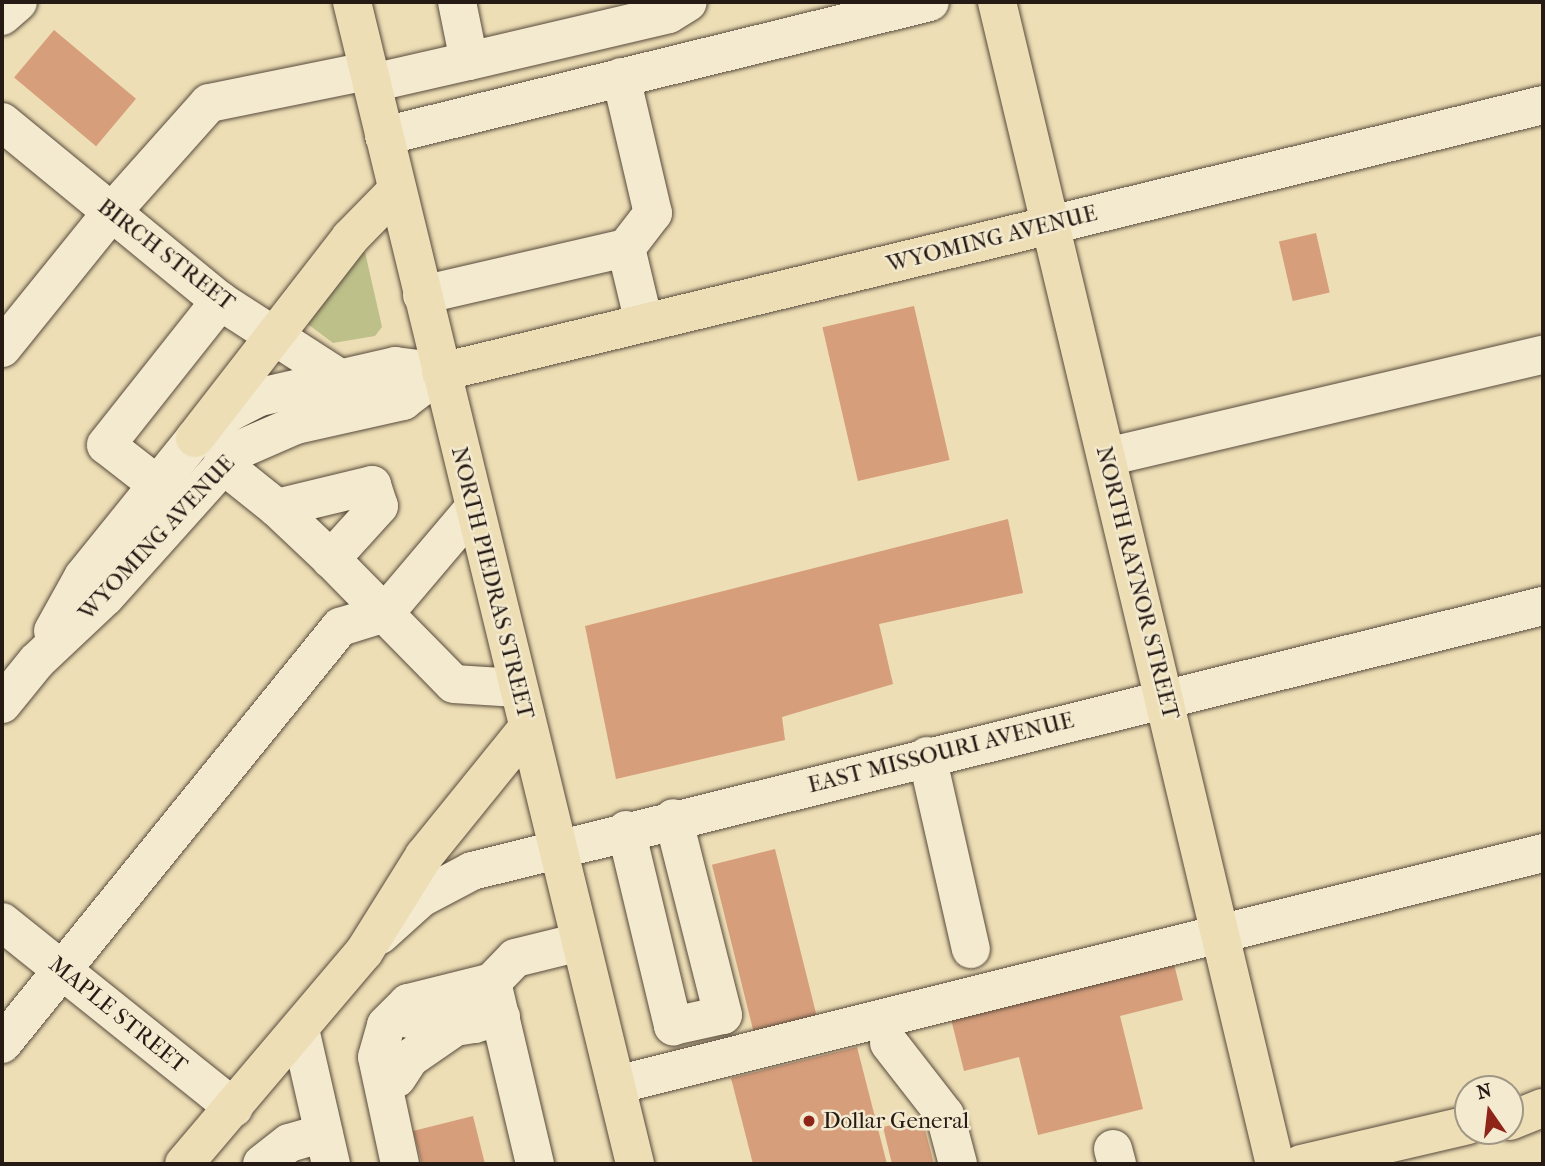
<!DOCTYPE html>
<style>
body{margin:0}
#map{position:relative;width:1545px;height:1166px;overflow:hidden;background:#eddeb5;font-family:"IM FELL French Canon",serif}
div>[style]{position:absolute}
.green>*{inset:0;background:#bec08a}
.building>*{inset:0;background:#d69e7b;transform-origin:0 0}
.roads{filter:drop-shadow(0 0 2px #584b3d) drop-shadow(0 0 2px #584b3d)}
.minor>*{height:38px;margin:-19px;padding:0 19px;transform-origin:19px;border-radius:19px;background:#f3eacf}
.major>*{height:38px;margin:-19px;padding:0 19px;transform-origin:19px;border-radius:19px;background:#eddeb5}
.dots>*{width:19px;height:19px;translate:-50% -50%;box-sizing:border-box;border:4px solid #f3eacf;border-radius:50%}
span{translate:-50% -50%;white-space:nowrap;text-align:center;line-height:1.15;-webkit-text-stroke:5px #f3eacf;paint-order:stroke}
.street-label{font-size:23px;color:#261a15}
.poi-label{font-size:23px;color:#261a15}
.left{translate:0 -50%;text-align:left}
.frame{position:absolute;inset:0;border:4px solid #261a15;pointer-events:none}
.north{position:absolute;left:1454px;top:1075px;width:70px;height:70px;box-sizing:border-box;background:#f3eacf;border:2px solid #a19785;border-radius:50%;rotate:346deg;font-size:19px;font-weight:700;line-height:28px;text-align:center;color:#261a15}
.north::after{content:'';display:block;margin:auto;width:24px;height:32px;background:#8f2418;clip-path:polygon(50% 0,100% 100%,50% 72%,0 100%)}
</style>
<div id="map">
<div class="green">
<i style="clip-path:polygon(358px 252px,365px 252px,382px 327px,375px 336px,333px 343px,301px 319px)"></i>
</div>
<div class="building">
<i style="left:54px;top:30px;width:107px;height:62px;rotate:40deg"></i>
<i style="left:1316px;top:233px;width:61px;height:38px;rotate:77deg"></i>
<i style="left:914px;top:306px;width:158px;height:94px;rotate:77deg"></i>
<i style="clip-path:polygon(1008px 519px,1023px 593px,879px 624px,893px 684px,782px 717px,785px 740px,616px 779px,585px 626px)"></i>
<i style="left:775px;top:849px;width:173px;height:65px;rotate:76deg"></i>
<i style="clip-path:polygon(1173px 960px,1183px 1000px,1120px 1016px,1143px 1109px,1038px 1135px,1019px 1057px,964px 1071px,950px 1015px)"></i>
<i style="clip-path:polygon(857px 1047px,887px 1164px,753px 1164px,731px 1078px)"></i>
<i style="clip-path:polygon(473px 1116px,485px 1164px,422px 1164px,413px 1131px)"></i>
<i style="clip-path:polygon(922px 1118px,934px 1164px,892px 1164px,883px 1127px)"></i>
</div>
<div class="roads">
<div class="minor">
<i style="left:457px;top:2px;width:60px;rotate:78.5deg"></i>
<i style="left:469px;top:61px;width:205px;rotate:-13.2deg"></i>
<i style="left:669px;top:14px;width:22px;rotate:-32deg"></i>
<i style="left:2px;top:16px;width:21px;rotate:-41deg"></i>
<i style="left:621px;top:77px;width:140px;rotate:76.8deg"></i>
<i style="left:653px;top:213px;width:44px;rotate:127.6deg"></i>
<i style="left:372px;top:83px;width:99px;rotate:-12.8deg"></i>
<i style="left:2px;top:122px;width:282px;rotate:39.4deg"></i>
<i style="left:220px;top:301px;width:140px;rotate:32.8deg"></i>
<i style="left:384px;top:136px;width:562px;rotate:-13.79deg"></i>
<i style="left:1051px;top:225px;width:506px;rotate:-13.71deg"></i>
<i style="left:422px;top:295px;width:209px;rotate:-13deg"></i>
<i style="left:626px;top:248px;width:77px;rotate:76.5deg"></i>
<i style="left:2px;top:348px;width:174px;rotate:-51.1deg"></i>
<i style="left:111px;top:213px;width:147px;rotate:-48.3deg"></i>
<i style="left:209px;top:103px;width:162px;rotate:-11.4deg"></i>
<i style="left:1107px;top:457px;width:448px;rotate:-13.2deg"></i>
<i style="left:222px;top:464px;width:70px;rotate:38.7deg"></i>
<i style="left:277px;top:508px;width:98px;rotate:-13.6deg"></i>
<i style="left:372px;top:485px;width:22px;rotate:72deg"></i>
<i style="left:379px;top:506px;width:72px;rotate:132.2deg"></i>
<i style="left:331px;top:559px;width:74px;rotate:-136.6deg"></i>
<i style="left:178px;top:501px;width:91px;rotate:-142.1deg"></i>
<i style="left:106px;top:445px;width:184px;rotate:-51.6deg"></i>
<i style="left:331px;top:559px;width:175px;rotate:45.5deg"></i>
<i style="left:454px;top:684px;width:63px;rotate:3.6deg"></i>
<i style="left:53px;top:631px;width:62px;rotate:-60.9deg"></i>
<i style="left:83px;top:577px;width:179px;rotate:-51.1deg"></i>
<i style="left:195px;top:438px;width:44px;rotate:-36.6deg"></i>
<i style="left:230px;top:412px;width:34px;rotate:-27deg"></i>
<i style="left:260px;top:397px;width:139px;rotate:-12.9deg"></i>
<i style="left:395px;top:366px;width:46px;rotate:7.4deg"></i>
<i style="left:2px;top:704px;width:55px;rotate:-50.9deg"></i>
<i style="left:37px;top:661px;width:93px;rotate:-43.3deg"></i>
<i style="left:105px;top:597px;width:196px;rotate:-48.1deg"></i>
<i style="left:236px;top:451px;width:65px;rotate:-23.4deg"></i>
<i style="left:296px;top:425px;width:110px;rotate:-12.6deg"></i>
<i style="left:403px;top:401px;width:48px;rotate:-37.3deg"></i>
<i style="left:927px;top:756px;width:198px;rotate:77.2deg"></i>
<i style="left:626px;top:830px;width:202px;rotate:76.5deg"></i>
<i style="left:673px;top:1026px;width:51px;rotate:-12.4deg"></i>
<i style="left:723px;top:1015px;width:203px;rotate:-104.2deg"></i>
<i style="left:2px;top:922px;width:297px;rotate:38.7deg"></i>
<i style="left:380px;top:935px;width:55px;rotate:-42.1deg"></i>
<i style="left:421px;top:898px;width:58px;rotate:-27.9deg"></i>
<i style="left:472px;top:871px;width:1103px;rotate:-13.9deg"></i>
<i style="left:409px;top:1019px;width:24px;rotate:-17deg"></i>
<i style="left:432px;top:1012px;width:44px;rotate:15.9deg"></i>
<i style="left:474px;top:1024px;width:28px;rotate:-15deg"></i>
<i style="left:300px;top:1029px;width:139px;rotate:77.1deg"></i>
<i style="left:889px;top:1043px;width:91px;rotate:52.1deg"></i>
<i style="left:945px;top:1115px;width:51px;rotate:75.1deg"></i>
<i style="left:2px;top:1044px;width:537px;rotate:-50.97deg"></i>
<i style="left:340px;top:627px;width:47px;rotate:-17.3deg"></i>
<i style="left:385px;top:613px;width:138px;rotate:-49.7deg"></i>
<i style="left:397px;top:1078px;width:24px;rotate:-57deg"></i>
<i style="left:410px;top:1058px;width:55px;rotate:-34.6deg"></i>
<i style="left:455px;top:1027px;width:19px;rotate:-9deg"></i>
<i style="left:616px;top:1085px;width:956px;rotate:-14.05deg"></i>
<i style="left:1113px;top:1149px;width:16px;rotate:75deg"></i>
<i style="left:262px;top:1164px;width:34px;rotate:-38deg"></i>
<i style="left:289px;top:1143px;width:36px;rotate:-16deg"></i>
<i style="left:400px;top:1164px;width:109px;rotate:-102.1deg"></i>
<i style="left:377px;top:1057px;width:33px;rotate:-74deg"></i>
<i style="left:386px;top:1025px;width:31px;rotate:-45deg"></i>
<i style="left:408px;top:1003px;width:87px;rotate:-14deg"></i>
<i style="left:535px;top:1164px;width:187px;rotate:-103.3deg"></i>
<i style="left:492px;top:982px;width:33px;rotate:-46deg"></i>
<i style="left:515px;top:958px;width:67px;rotate:-13.8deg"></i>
</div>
<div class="major">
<i style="left:352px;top:2px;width:1196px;rotate:76.31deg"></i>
<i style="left:997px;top:2px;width:1195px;rotate:76.55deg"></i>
<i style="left:441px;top:372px;width:627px;rotate:-13.55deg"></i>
<i style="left:195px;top:438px;width:253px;rotate:-52.2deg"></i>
<i style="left:350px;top:238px;width:67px;rotate:-45.6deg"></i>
<i style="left:1510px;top:1121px;width:35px;rotate:-22deg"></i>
<i style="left:184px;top:1164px;width:278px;rotate:-49.7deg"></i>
<i style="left:364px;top:952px;width:113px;rotate:-58deg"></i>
<i style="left:424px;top:856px;width:164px;rotate:-51deg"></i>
<i style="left:1301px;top:1164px;width:171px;rotate:-13.1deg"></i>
</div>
</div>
<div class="dots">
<i style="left:809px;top:1121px;background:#8f2418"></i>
</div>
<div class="street-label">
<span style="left:992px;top:239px;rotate:-14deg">WYOMING AVENUE</span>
<span style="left:166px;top:255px;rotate:38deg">BIRCH STREET</span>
<span style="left:157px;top:538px;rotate:-47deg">WYOMING AVENUE</span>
<span style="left:492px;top:583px;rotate:76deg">NORTH PIEDRAS STREET</span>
<span style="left:1137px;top:583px;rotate:76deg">NORTH RAYNOR STREET</span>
<span style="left:941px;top:753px;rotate:-14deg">EAST MISSOURI AVENUE</span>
<span style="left:118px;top:1015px;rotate:39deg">MAPLE STREET</span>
</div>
<div class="poi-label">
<span class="left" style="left:823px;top:1121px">Dollar General</span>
</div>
<div class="frame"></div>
<div class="north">N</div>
</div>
